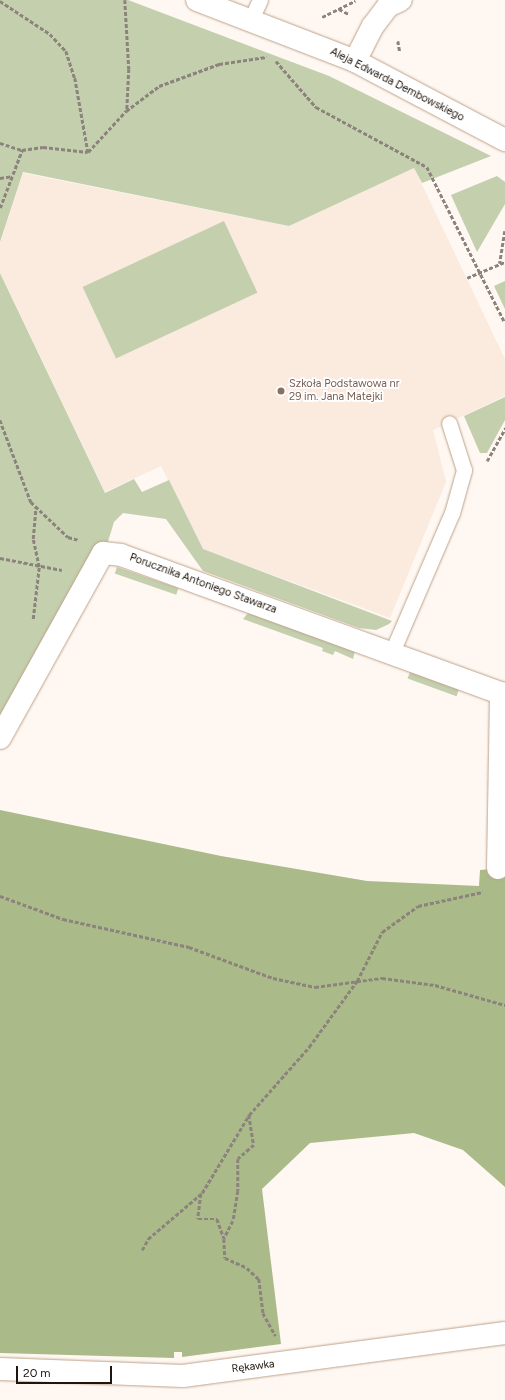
<!DOCTYPE html>
<meta charset="utf-8">
<style>
body{margin:0}
#map{position:relative;width:505px;height:1400px;overflow:hidden;background:#fef7f2;font-family:Figtree,sans-serif}
div>[style]{position:absolute}
.built>*{inset:0;background:#faebde}
.green>*{inset:0;background:#c3cfad;transform-origin:0 0}
.forest>*{inset:0;background:#aaba89}
.path>*{height:2.5px;margin-top:-1.25px;transform-origin:0;background:repeating-linear-gradient(90deg,#8c837c 0 4px,transparent 0 6px)}
.roads{filter:drop-shadow(0 0 1px #bfa289) drop-shadow(0 0 1px #bfa289)}
.lane>*{height:15px;margin:-7.5px;padding:0 7.5px;transform-origin:7.5px;border-radius:7.5px;background:#fff}
.street>*{height:22px;margin:-11px;padding:0 11px;transform-origin:11px;border-radius:11px;background:#fff}
.dots>*{width:11px;height:11px;translate:-50% -50%;box-sizing:border-box;border:2px solid #fff;border-radius:50%}
span{translate:-50% -50%;white-space:nowrap;text-align:center;line-height:1.15;-webkit-text-stroke:3.5px #fff;paint-order:stroke}
.street-label{font-size:11px;color:#20150c}
.education-label{font-size:11px;color:#785e54}
.left{translate:0 -50%;text-align:left}
.scale{position:absolute;left:16px;top:1366px;width:96px;height:18px;box-sizing:border-box;border:2px solid #20150c;border-top:0;padding-left:5px;font-size:12px;line-height:14px;white-space:nowrap;color:#20150c;-webkit-text-stroke:3px #fff;paint-order:stroke}
</style>
<div id="map">
<div class="built">
<i style="clip-path:polygon(414px 168px,505px 359px,505px 396px,433px 430px,446px 482px,390px 618px,202px 549px,161px 466px,105px 492px,0 272px,0 243px,23px 173px,289px 226px)"></i>
</div>
<div class="green">
<i style="clip-path:polygon(0 0,128px 0,329px 76px,491px 156px,422px 183px,414px 168px,289px 226px,23px 172px,0 242px)"></i>
<i style="clip-path:polygon(497px 176px,505px 182px,505px 204px,477px 252px,451px 195px)"></i>
<i style="left:224px;top:221px;width:79px;height:156px;rotate:65deg"></i>
<i style="clip-path:polygon(0 273px,105px 493px,134px 479px,142px 492px,169px 480px,203px 549px,392px 621px,389px 624px,376px 630px,359px 628px,203px 571px,166px 519px,123px 513px,114px 522px,106px 548px,0 725px)"></i>
<i style="clip-path:polygon(505px 281px,505px 309px,494px 286px)"></i>
<i style="clip-path:polygon(505px 397px,505px 420px,487px 453px,480px 453px,464px 416px)"></i>
<i style="left:117px;top:567px;width:65px;height:7px;rotate:19deg"></i>
<i style="clip-path:polygon(248px 613px,355px 651px,353px 659px,335px 651px,333px 655px,322px 651px,323px 648px,243px 619px)"></i>
<i style="left:410px;top:672px;width:52px;height:7px;rotate:20deg"></i>
</div>
<div class="forest">
<i style="clip-path:polygon(0 810px,221px 856px,367px 881px,479px 886px,480px 870px,505px 868px,505px 1187px,463px 1150px,414px 1133px,310px 1143px,262px 1189px,281px 1344px,182px 1357px,182px 1352px,174px 1352px,174px 1358px,0 1353px)"></i>
</div>
<div class="path">
<i style="left:125px;top:0;width:69px;rotate:86.7deg"></i>
<i style="left:129px;top:69px;width:41px;rotate:92.8deg"></i>
<i style="left:0;top:1px;width:60px;rotate:33.4deg"></i>
<i style="left:50px;top:34px;width:23px;rotate:47deg"></i>
<i style="left:66px;top:51px;width:28px;rotate:72deg"></i>
<i style="left:75px;top:78px;width:75px;rotate:80deg"></i>
<i style="left:339px;top:9px;width:11px;rotate:27deg"></i>
<i style="left:322px;top:17px;width:37px;rotate:-26deg"></i>
<i style="left:398px;top:41px;width:11px;rotate:80deg"></i>
<i style="left:276px;top:61px;width:61px;rotate:49deg"></i>
<i style="left:316px;top:107px;width:126px;rotate:28.4deg"></i>
<i style="left:427px;top:167px;width:174px;rotate:63.4deg"></i>
<i style="left:0;top:143px;width:23px;rotate:18deg"></i>
<i style="left:0;top:178px;width:12px;rotate:-9deg"></i>
<i style="left:0;top:208px;width:62px;rotate:-69.2deg"></i>
<i style="left:22px;top:150px;width:21px;rotate:-8deg"></i>
<i style="left:43px;top:147px;width:45px;rotate:6.3deg"></i>
<i style="left:88px;top:152px;width:56px;rotate:-47.2deg"></i>
<i style="left:126px;top:111px;width:41px;rotate:-37.1deg"></i>
<i style="left:159px;top:86px;width:64px;rotate:-20.1deg"></i>
<i style="left:219px;top:64px;width:48px;rotate:-8.5deg"></i>
<i style="left:505px;top:231px;width:33px;rotate:99deg"></i>
<i style="left:500px;top:264px;width:5px;rotate:-22deg"></i>
<i style="left:467px;top:278px;width:36px;rotate:-23deg"></i>
<i style="left:0;top:420px;width:88px;rotate:69.3deg"></i>
<i style="left:31px;top:502px;width:51px;rotate:43.4deg"></i>
<i style="left:68px;top:537px;width:11px;rotate:15deg"></i>
<i style="left:487px;top:461px;width:38px;rotate:-61deg"></i>
<i style="left:0;top:558px;width:63px;rotate:11deg"></i>
<i style="left:33px;top:619px;width:52px;rotate:-83.4deg"></i>
<i style="left:39px;top:567px;width:29px;rotate:-102deg"></i>
<i style="left:33px;top:539px;width:32px;rotate:-85deg"></i>
<i style="left:0;top:896px;width:67px;rotate:20.1deg"></i>
<i style="left:63px;top:919px;width:129px;rotate:12.5deg"></i>
<i style="left:189px;top:947px;width:90px;rotate:20.3deg"></i>
<i style="left:273px;top:978px;width:43px;rotate:12.1deg"></i>
<i style="left:315px;top:987px;width:68px;rotate:-7.7deg"></i>
<i style="left:382px;top:978px;width:53px;rotate:7.5deg"></i>
<i style="left:435px;top:985px;width:73px;rotate:15.9deg"></i>
<i style="left:249px;top:1115px;width:30px;rotate:81deg"></i>
<i style="left:254px;top:1145px;width:21px;rotate:139deg"></i>
<i style="left:238px;top:1159px;width:32px;rotate:90deg"></i>
<i style="left:238px;top:1191px;width:30px;rotate:99deg"></i>
<i style="left:233px;top:1221px;width:20px;rotate:117deg"></i>
<i style="left:224px;top:1239px;width:19px;rotate:87deg"></i>
<i style="left:225px;top:1258px;width:24px;rotate:24deg"></i>
<i style="left:247px;top:1268px;width:16px;rotate:43deg"></i>
<i style="left:259px;top:1279px;width:34px;rotate:83deg"></i>
<i style="left:263px;top:1313px;width:26px;rotate:61deg"></i>
<i style="left:201px;top:1194px;width:25px;rotate:97deg"></i>
<i style="left:198px;top:1219px;width:19px"></i>
<i style="left:217px;top:1219px;width:20px;rotate:70deg"></i>
<i style="left:142px;top:1250px;width:13px;rotate:-61deg"></i>
<i style="left:148px;top:1239px;width:71px;rotate:-40.4deg"></i>
<i style="left:202px;top:1193px;width:91px;rotate:-58.9deg"></i>
<i style="left:249px;top:1115px;width:91px;rotate:-48.6deg"></i>
<i style="left:309px;top:1047px;width:82px;rotate:-54deg"></i>
<i style="left:357px;top:981px;width:55px;rotate:-63deg"></i>
<i style="left:382px;top:932px;width:44px;rotate:-35.8deg"></i>
<i style="left:418px;top:906px;width:66px;rotate:-12.2deg"></i>
</div>
<div class="roads">
<div class="lane">
<i style="left:251px;top:19px;width:21px;rotate:-65deg"></i>
<i style="left:392px;top:652px;width:151px;rotate:-66.7deg"></i>
<i style="left:452px;top:513px;width:45px;rotate:-74.4deg"></i>
<i style="left:464px;top:470px;width:49px;rotate:-107.7deg"></i>
</div>
<div class="street">
<i style="left:197px;top:0;width:169px;rotate:21.1deg"></i>
<i style="left:355px;top:61px;width:170px;rotate:27.8deg"></i>
<i style="left:355px;top:61px;width:39px;rotate:-63deg"></i>
<i style="left:373px;top:26px;width:25px;rotate:-53deg"></i>
<i style="left:388px;top:6px;width:14px;rotate:-25deg"></i>
<i style="left:0;top:738px;width:212px;rotate:-60.9deg"></i>
<i style="left:103px;top:553px;width:18px;rotate:6deg"></i>
<i style="left:121px;top:555px;width:409px;rotate:20deg"></i>
<i style="left:498px;top:868px;width:175px;rotate:-89deg"></i>
<i style="left:0;top:1369px;width:183px;rotate:2.2deg"></i>
<i style="left:183px;top:1376px;width:325px;rotate:-7.6deg"></i>
</div>
</div>
<div class="dots">
<i style="left:281px;top:391px;background:#8d6e63"></i>
</div>
<div class="street-label">
<span style="left:397px;top:85px;rotate:27deg">Aleja Edwarda Dembowskiego</span>
<span style="left:203px;top:584px;rotate:20deg">Porucznika Antoniego Stawarza</span>
<span style="left:253px;top:1367px;rotate:-7deg">Rękawka</span>
</div>
<div class="education-label">
<span class="left" style="left:289px;top:391px">Szkoła Podstawowa nr<br>29 im. Jana Matejki</span>
</div>
<div class="scale">20 m</div>
</div>
